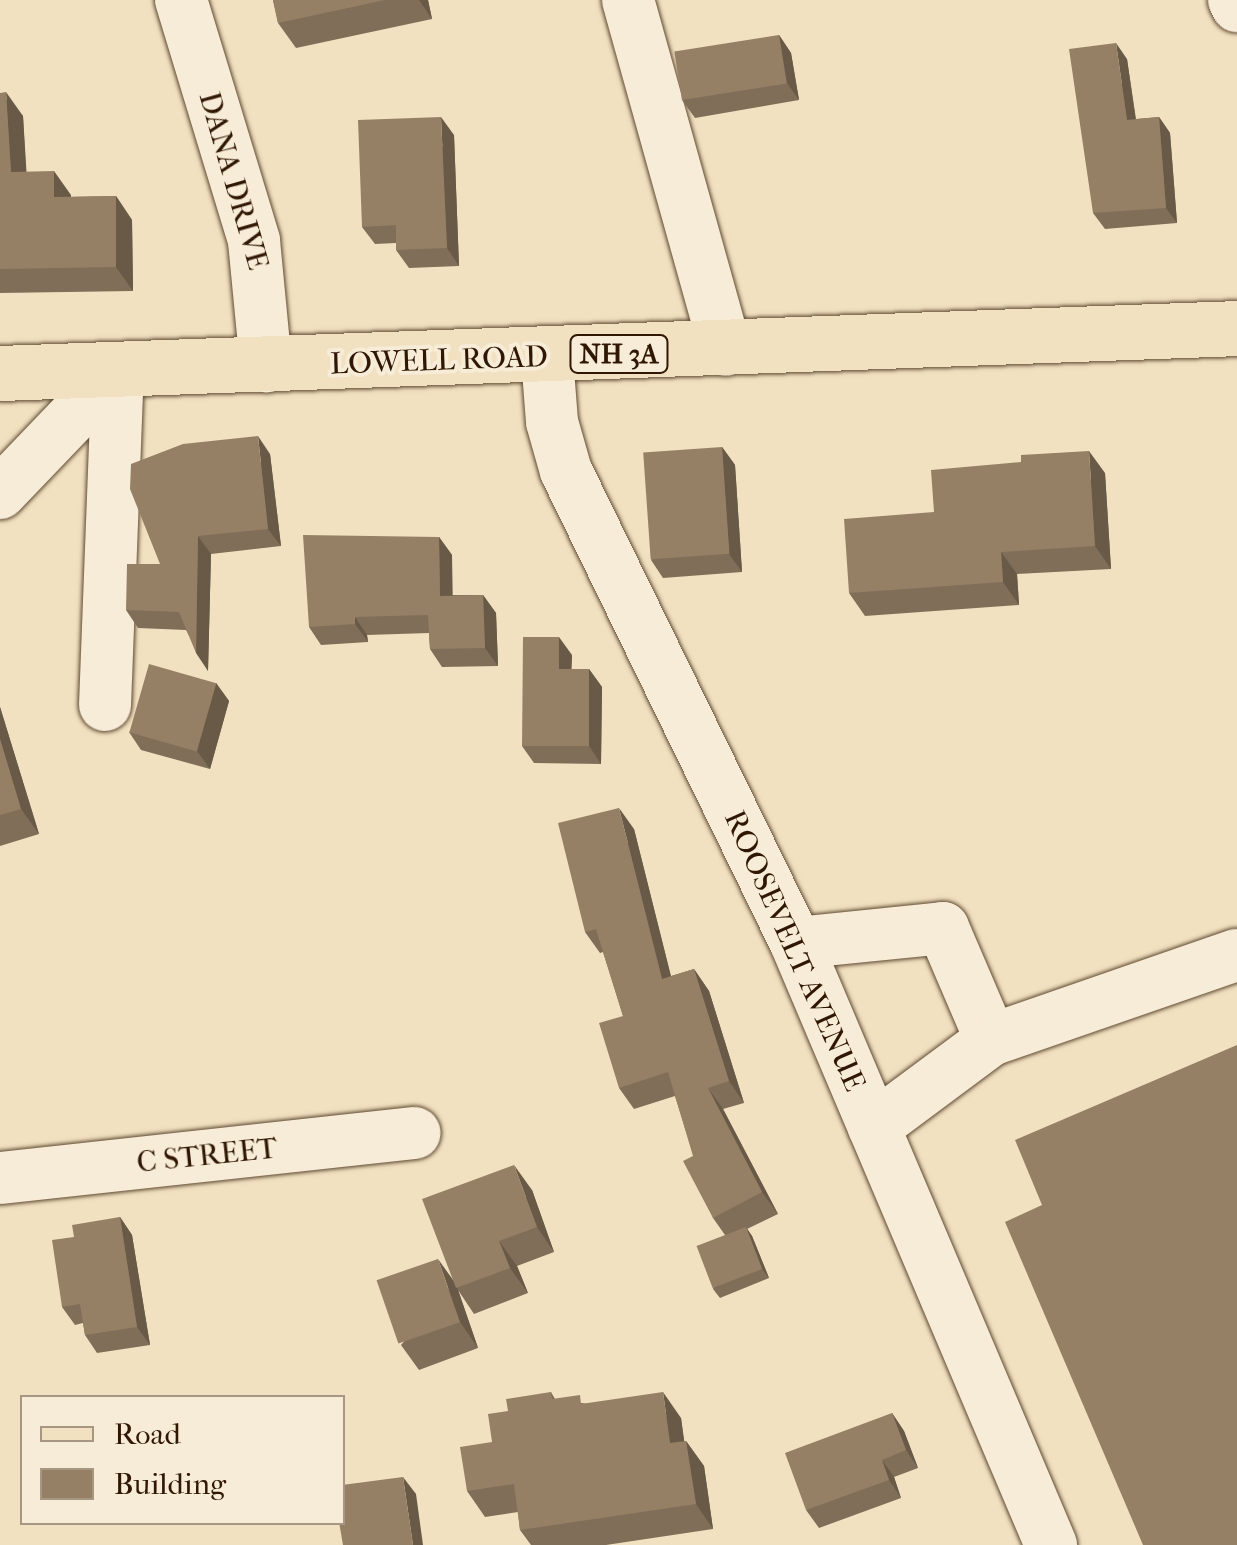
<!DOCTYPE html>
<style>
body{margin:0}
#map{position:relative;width:1237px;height:1545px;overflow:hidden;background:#f2e1c1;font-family:"IM FELL French Canon",serif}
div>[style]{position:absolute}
.roads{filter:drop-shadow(0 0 2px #604a32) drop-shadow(0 0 2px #604a32)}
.minor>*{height:52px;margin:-26px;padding:0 26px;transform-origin:26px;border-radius:26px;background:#f7ecd7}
.major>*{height:55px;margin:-27.5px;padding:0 27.5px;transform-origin:27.5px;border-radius:27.5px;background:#f2e1c1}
.wall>*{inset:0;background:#806e58}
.shaded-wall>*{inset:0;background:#685a47}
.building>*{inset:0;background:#958066;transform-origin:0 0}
span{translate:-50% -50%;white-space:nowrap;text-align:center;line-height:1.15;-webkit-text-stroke:8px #f7ecd7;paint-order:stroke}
.shield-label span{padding:2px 8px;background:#f7ecd7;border:2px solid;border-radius:8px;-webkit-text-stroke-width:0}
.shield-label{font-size:28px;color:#301703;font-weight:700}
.street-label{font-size:30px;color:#301703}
.legend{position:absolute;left:20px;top:1395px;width:325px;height:130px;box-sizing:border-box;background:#f7ecd7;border:2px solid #a79782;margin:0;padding:12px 18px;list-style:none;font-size:30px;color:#301703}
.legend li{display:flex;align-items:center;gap:20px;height:50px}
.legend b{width:50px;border:2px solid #a79782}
</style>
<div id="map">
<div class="roads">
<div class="minor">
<i style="left:181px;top:0;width:252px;rotate:73.1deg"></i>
<i style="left:254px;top:241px;width:126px;rotate:84.5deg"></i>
<i style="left:628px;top:0;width:363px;rotate:74.4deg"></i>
<i style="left:1234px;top:0;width:7px;rotate:63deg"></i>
<i style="left:547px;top:357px;width:65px;rotate:85.6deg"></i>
<i style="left:552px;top:422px;width:51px;rotate:74.1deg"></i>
<i style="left:566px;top:471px;width:525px;rotate:64.02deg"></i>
<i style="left:796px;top:943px;width:654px;rotate:67.04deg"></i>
<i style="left:0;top:493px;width:170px;rotate:-46.2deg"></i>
<i style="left:105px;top:705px;width:335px;rotate:-87.8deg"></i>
<i style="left:796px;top:943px;width:148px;rotate:-5.8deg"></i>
<i style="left:943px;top:928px;width:122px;rotate:66.8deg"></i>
<i style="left:991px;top:1040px;width:146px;rotate:143.4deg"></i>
<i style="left:991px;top:1040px;width:260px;rotate:-19.1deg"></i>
<i style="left:0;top:1178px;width:417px;rotate:-6.2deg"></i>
</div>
<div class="major">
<i style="left:0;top:373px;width:1238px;rotate:-2.08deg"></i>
</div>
</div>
<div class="wall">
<i style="clip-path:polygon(273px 0,428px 0,432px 19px,296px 48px,278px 23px)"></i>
<i style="clip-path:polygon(779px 35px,791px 53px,799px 100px,695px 118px,682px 100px)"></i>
<i style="clip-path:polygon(1127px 59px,1136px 119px,1159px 117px,1170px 133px,1177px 223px,1105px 229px,1093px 213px)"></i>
<i style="clip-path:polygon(0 93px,23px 116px,26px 172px,71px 197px,116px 196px,132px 220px,133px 291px,0 293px)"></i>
<i style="clip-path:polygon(454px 135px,459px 266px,409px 268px,396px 250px,396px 243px,375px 244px,362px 227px)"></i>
<i style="clip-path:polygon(722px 447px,735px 465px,742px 572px,663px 578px,651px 560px)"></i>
<i style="clip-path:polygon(270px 454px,281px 546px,211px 554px,208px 671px,186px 630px,138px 628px,126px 610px,160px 564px)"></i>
<i style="clip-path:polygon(1105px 473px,1111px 569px,1017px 574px,1019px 605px,865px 616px,849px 593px)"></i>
<i style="clip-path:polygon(439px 537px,452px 555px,452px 595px,483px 595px,496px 613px,498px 666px,442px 667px,430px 649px,429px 633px,367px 635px,368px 642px,321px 645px,309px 627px)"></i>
<i style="clip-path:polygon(572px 655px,571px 669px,589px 669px,602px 687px,601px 764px,534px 763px,522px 746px)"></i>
<i style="clip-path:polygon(216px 683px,229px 701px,210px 769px,141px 750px,129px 732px)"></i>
<i style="clip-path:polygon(0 707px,39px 834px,0 846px)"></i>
<i style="clip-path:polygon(634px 829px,671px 976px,694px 969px,709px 991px,744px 1103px,723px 1109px,778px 1214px,747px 1229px,752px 1236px,769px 1278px,720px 1298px,713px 1289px,725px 1235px,713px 1218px,675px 1096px,634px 1109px,619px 1088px,623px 1016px,603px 952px,600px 953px,585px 932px)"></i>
<i style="clip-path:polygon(532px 1190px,554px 1252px,517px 1266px,528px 1293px,474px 1314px,458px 1290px,478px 1348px,419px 1370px,401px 1345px)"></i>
<i style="clip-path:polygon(120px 1217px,132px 1235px,150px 1345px,97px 1353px,85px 1335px,83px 1323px,75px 1325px,62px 1307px,74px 1237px)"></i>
<i style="clip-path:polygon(551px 1392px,555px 1399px,681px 1418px,684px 1441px,686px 1441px,704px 1466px,713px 1529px,606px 1545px,531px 1545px,520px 1530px,518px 1512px,485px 1517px,467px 1491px,508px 1411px)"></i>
<i style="clip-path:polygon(892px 1413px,904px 1431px,918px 1468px,894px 1477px,901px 1498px,819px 1528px,806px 1510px)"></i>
</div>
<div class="shaded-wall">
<i style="clip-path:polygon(419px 0,428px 0,432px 19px)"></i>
<i style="clip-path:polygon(779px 35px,791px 53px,799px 100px,787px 83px)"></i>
<i style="clip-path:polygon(1116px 43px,1127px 59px,1138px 136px,1127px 120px)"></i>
<i style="clip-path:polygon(6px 92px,23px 116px,28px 196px,11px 172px)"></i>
<i style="clip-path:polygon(441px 117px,454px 135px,459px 266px,447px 248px)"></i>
<i style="clip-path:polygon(1159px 117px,1170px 133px,1177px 223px,1166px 208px)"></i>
<i style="clip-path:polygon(54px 171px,71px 195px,71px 220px,54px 197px)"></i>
<i style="clip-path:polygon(116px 196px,132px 220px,133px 291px,116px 267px)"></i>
<i style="clip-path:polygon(258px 436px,270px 454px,281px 546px,268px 529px)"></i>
<i style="clip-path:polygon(722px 447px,735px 465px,742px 572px,729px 554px)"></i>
<i style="clip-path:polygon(1089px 451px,1105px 473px,1111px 569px,1095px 546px)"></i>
<i style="clip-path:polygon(198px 536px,211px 554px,208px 671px,196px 653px)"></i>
<i style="clip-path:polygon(439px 537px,452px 555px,453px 613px,440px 596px)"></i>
<i style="clip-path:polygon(1001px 552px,1017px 574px,1019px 605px,1003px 582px)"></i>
<i style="clip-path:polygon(483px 595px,496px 613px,498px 666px,485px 648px)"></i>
<i style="clip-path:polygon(355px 617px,367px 635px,368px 642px,355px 624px)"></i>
<i style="clip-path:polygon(559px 637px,572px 655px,571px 686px,559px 669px)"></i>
<i style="clip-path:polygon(589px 669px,602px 687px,601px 764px,589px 746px)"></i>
<i style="clip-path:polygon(216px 683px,229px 701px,210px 769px,197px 751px)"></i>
<i style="clip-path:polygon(0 707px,39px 834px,21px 809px,0 739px)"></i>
<i style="clip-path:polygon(619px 808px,634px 829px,677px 1001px,662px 979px)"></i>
<i style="clip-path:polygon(694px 969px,709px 991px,744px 1103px,729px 1081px)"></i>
<i style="clip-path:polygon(708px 1088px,723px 1109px,778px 1214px,762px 1192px)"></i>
<i style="clip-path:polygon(514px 1165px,532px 1190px,554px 1252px,537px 1227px)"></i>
<i style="clip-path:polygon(120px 1217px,132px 1235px,150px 1345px,137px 1327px)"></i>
<i style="clip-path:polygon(746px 1227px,752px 1236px,769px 1278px,762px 1269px)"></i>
<i style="clip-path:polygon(499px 1241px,517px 1266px,528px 1293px,510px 1268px)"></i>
<i style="clip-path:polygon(438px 1259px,456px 1284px,478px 1348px,460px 1322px)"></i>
<i style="clip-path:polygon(663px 1392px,681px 1418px,688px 1468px,670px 1443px)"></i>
<i style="clip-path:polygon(892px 1413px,904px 1431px,918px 1468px,906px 1450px)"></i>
<i style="clip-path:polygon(686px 1441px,704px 1466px,713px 1529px,696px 1504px)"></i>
<i style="clip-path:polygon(882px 1460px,894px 1477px,901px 1498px,889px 1480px)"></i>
<i style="clip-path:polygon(403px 1477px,416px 1494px,423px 1545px,413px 1545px)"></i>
</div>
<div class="building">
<i style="clip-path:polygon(273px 0,385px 0,278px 23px)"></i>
<i style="left:779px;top:35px;width:49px;height:106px;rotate:81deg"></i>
<i style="clip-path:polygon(1116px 43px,1127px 120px,1159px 117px,1166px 208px,1093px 213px,1069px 49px)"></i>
<i style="clip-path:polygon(6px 92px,11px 172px,54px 171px,54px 197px,116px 196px,116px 267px,0 269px,0 93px)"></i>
<i style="clip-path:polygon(441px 117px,447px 248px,396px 250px,396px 225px,362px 227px,358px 120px)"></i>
<i style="clip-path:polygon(258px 436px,268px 529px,198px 536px,196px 653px,179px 612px,126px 610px,127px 564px,160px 564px,130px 489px,131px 464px,183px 444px)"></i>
<i style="left:722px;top:447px;width:107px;height:79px;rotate:86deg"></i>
<i style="clip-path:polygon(1089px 451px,1095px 546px,1001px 552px,1003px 582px,849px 593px,844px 519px,934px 512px,931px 470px,1021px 462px,1021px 455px)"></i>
<i style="clip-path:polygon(303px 535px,439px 537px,440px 596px,483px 595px,485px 648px,430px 649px,428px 615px,355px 617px,355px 624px,309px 627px)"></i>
<i style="clip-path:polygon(523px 637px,559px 637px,559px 669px,589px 669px,589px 746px,522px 746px)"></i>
<i style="left:149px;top:664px;width:70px;height:71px;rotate:16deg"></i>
<i style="clip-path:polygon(0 739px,21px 809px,0 815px)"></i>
<i style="clip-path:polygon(619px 808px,662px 979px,694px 969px,729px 1081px,708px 1088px,762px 1192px,713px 1218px,683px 1161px,693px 1156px,668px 1072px,619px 1088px,599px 1023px,623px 1016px,596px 929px,585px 932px,558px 823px)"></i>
<i style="clip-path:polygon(1237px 1045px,1237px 1545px,1143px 1545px,1005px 1222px,1042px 1205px,1015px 1140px)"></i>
<i style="clip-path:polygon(514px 1165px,537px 1227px,499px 1241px,510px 1268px,456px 1288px,422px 1199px)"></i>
<i style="clip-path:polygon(120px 1217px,137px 1327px,85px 1335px,80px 1304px,62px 1307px,52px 1240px,74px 1237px,72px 1225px)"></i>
<i style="left:746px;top:1227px;width:45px;height:53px;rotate:69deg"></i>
<i style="left:438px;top:1259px;width:67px;height:65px;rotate:71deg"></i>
<i style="clip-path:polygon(551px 1392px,552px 1399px,580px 1395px,581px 1404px,663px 1392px,670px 1443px,686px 1441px,696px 1504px,520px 1530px,514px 1484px,467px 1491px,460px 1447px,492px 1442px,488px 1414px,508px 1411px,506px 1399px)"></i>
<i style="clip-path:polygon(892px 1413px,906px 1450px,882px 1460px,889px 1480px,806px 1510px,785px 1453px)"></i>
<i style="clip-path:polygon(403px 1477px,413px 1545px,343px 1545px,339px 1522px,342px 1522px,342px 1485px)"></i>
</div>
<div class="shield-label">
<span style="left:619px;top:354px">NH 3A</span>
</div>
<div class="street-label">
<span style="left:233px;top:181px;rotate:74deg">DANA DRIVE</span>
<span style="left:439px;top:361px;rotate:-2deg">LOWELL ROAD</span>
<span style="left:794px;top:951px;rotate:66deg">ROOSEVELT AVENUE</span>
<span style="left:207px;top:1156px;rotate:-6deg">C STREET</span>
</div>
<ul class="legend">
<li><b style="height:12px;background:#f2e1c1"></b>Road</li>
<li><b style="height:28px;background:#958066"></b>Building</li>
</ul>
</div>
